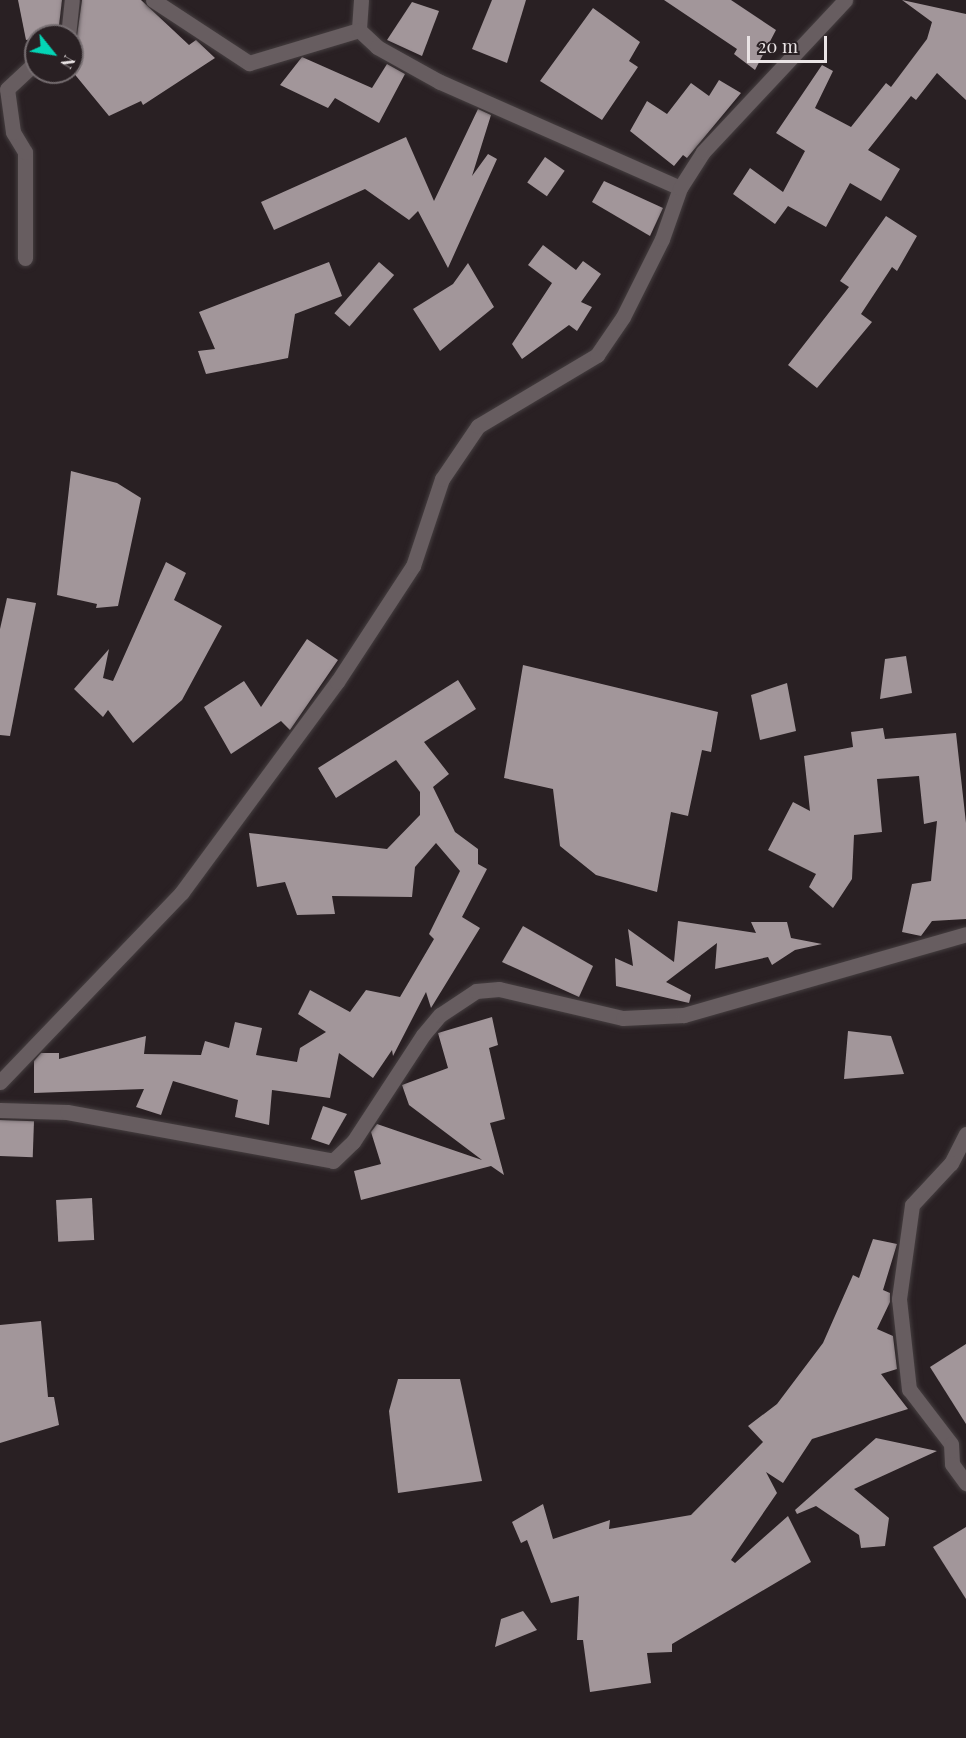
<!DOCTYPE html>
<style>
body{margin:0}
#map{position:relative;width:966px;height:1738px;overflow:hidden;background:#292023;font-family:"Playfair Display",serif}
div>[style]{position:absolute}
.building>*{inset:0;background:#a2969a;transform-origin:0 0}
.roads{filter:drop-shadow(0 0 2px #453e40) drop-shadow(0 0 2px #453e40)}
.minor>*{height:15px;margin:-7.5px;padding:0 7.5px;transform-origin:7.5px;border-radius:7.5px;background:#675d60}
span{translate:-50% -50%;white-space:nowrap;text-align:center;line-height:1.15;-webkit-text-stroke:6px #292023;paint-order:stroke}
.north{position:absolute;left:24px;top:24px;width:60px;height:60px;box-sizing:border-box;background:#292023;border:2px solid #766e71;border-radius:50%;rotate:120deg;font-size:16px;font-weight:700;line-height:24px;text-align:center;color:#eae4e5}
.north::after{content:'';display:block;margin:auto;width:21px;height:27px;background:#04d5b6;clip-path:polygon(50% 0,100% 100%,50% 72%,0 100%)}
.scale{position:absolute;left:747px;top:36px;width:80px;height:27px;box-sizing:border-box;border:3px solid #eae4e5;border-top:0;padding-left:8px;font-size:18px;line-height:21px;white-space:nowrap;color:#eae4e5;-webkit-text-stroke:4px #292023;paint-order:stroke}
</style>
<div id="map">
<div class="building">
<i style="clip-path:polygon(18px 0,62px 0,58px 34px,26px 40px)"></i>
<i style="clip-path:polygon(82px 0,141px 0,189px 45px,196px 40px,215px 58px,143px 105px,141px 101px,109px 116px,72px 71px)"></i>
<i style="clip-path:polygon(492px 0,526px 0,507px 63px,472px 49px)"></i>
<i style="clip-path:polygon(664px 0,731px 0,776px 30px,755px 70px,734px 54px,737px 49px)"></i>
<i style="clip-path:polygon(902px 0,966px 14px,966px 100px,937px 73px,916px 100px,911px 96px,868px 150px,900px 169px,881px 201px,850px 183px,826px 227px,788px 206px,775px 224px,733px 194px,750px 168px,783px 192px,805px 151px,776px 133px,822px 65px,833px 71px,815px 108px,851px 127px,886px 83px,891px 87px,927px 39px,932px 22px)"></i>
<i style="clip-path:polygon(412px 2px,439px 11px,422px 56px,387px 40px)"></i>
<i style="clip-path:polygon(593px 8px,640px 42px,629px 61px,638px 67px,602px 120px,540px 81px)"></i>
<i style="clip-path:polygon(302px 57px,372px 88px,387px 64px,405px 74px,379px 123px,335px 98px,328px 108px,280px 85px)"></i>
<i style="clip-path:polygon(719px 80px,741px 93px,687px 158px,683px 155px,674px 166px,630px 131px,647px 101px,667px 114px,691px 83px,709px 96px)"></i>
<i style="clip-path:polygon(478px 109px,491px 115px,472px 176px,488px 154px,497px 159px,448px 268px,418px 211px,409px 220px,365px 189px,274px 230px,261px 202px,406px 137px,434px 201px)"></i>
<i style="left:545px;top:157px;width:24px;height:31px;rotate:35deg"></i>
<i style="clip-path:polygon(604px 181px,663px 208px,650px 236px,592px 202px)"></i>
<i style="clip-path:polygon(886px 216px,917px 236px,897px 271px,892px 267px,861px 314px,872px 322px,817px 388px,788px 365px,849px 287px,840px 281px)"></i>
<i style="clip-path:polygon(543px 245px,576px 270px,583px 261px,601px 274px,581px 302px,592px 307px,577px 331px,569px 325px,522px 359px,512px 344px,552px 283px,528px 265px)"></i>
<i style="clip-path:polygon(329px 262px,342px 296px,295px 314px,288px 358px,206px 374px,198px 351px,215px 349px,199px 312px)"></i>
<i style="left:379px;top:262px;width:20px;height:68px;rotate:41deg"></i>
<i style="clip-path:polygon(468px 263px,494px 307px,440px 351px,413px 309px,453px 284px)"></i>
<i style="clip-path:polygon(71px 471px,117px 483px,141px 498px,118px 606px,96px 608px,97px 604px,57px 595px)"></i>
<i style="clip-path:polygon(166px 562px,186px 573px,174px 600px,222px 626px,182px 700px,133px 743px,108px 710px,103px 717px,74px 689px,109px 649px,103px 678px,113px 681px)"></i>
<i style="clip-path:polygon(7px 598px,36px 603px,10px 736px,0 735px,0 629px)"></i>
<i style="clip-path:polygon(307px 639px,338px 660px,290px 730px,281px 721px,231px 754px,204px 707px,244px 681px,261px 707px)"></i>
<i style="clip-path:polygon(906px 656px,912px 693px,880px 699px,885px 659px)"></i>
<i style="clip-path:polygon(523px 665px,718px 712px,711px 752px,702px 750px,688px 816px,671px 812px,657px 892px,596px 875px,560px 846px,553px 789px,504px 778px)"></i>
<i style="clip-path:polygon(458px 680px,476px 709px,424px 742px,449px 774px,433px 787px,455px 832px,478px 849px,478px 864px,487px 869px,462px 917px,480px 928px,431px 1008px,426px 992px,393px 1056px,392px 1050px,373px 1078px,339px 1053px,330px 1098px,272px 1090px,269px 1125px,235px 1117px,238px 1100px,173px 1081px,161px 1115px,136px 1107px,144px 1089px,34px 1093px,34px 1061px,41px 1053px,59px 1053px,59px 1059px,146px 1036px,144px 1054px,201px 1055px,205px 1041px,229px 1048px,235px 1022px,262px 1028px,256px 1055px,297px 1062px,300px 1048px,326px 1032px,298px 1014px,310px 990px,350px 1012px,366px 990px,400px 997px,434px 939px,429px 934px,460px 871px,436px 843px,415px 867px,412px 897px,332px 896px,335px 914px,297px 915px,285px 882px,257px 887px,249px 833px,387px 849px,420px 815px,420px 792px,396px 760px,336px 798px,318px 768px)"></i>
<i style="clip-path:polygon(787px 683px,796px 731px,760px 740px,751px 695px)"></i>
<i style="clip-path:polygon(883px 728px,885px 739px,956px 733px,966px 823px,966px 919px,932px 921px,921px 936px,902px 932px,912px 884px,931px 881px,937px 821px,924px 824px,919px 776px,877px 779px,882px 832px,854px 835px,852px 879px,833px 908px,809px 887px,816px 874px,768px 850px,793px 802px,810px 811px,804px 756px,853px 747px,851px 732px)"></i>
<i style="clip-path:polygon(678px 921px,756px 933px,751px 922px,787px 922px,791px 938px,822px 944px,795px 950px,772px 965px,768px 957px,715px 969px,717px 943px,666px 982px,691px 995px,689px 1003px,616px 986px,615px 958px,633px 966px,628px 929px,674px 962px)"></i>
<i style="clip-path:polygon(523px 926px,593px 966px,579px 997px,502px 962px)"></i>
<i style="clip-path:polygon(492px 1017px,498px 1045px,489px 1048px,505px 1119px,490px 1123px,504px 1175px,491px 1166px,361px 1200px,354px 1171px,381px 1164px,371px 1132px,377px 1124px,482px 1160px,409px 1105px,402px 1085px,448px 1068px,438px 1033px)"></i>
<i style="clip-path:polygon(848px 1031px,891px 1036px,904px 1074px,844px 1079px)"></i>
<i style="clip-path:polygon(323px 1106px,347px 1114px,329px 1145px,311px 1139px)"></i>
<i style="left:0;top:1120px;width:34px;height:36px;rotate:2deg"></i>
<i style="left:92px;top:1198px;width:42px;height:36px;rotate:87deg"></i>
<i style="clip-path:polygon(873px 1239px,897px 1244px,883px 1290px,890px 1293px,890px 1302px,877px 1329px,893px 1336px,897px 1369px,881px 1374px,908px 1409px,812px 1439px,783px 1483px,766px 1472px,777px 1493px,731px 1560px,735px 1563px,788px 1516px,811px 1562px,672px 1644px,672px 1652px,647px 1653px,651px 1683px,590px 1692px,583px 1640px,577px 1640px,579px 1596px,551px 1603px,527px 1540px,521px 1543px,512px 1522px,543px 1504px,553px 1539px,610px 1520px,609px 1529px,691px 1515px,763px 1442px,748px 1426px,777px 1404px,823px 1343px,853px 1275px,859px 1278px)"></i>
<i style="clip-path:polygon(41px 1321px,48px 1397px,54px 1397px,59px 1425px,0 1443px,0 1325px)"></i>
<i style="clip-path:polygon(966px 1344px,966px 1424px,930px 1367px)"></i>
<i style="clip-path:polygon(398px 1379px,460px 1379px,482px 1481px,398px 1493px,389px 1411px)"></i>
<i style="clip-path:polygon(876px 1438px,937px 1451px,854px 1489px,889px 1518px,885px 1546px,861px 1548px,859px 1535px,816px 1506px,797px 1514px,795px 1510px)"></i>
<i style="clip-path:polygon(966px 1527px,966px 1599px,933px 1547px)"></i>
<i style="clip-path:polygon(523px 1611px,537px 1630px,495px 1647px,501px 1619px)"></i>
</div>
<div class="roads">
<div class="minor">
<i style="left:153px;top:0;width:115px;rotate:33.3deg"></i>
<i style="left:249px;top:63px;width:115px;rotate:-16.7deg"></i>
<i style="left:361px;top:0;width:30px;rotate:94deg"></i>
<i style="left:359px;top:30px;width:25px;rotate:43deg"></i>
<i style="left:377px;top:47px;width:72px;rotate:29.1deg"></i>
<i style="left:440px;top:82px;width:262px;rotate:23.8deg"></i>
<i style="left:68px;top:36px;width:36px;rotate:-84deg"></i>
<i style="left:25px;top:258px;width:106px;rotate:-90deg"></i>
<i style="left:25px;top:152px;width:23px;rotate:-121deg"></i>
<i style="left:13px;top:132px;width:43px;rotate:-97.9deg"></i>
<i style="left:7px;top:89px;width:40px;rotate:-43deg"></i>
<i style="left:0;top:1082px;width:263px;rotate:-46.2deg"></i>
<i style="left:182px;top:892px;width:261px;rotate:-53.6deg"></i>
<i style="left:337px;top:682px;width:139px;rotate:-56.8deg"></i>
<i style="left:413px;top:566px;width:92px;rotate:-71.6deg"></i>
<i style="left:442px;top:479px;width:64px;rotate:-55.8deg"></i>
<i style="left:478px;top:426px;width:139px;rotate:-30.8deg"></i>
<i style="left:597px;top:355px;width:46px;rotate:-55.6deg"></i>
<i style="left:623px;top:317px;width:87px;rotate:-63.4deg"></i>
<i style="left:662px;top:239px;width:54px;rotate:-70.6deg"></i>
<i style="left:680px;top:188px;width:43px;rotate:-57.4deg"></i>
<i style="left:703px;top:152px;width:208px;rotate:-46.9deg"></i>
<i style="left:0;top:1110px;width:67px;rotate:1.7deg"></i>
<i style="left:67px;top:1112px;width:270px;rotate:10.4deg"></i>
<i style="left:333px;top:1161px;width:28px;rotate:-44deg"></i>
<i style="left:353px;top:1142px;width:128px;rotate:-56.8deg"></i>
<i style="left:423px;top:1035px;width:26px;rotate:-50deg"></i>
<i style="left:440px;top:1015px;width:43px;rotate:-33.7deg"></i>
<i style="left:476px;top:991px;width:23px;rotate:-5deg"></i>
<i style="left:499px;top:989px;width:127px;rotate:13.2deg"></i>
<i style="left:623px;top:1018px;width:61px;rotate:-2.8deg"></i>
<i style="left:684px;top:1015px;width:293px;rotate:-16deg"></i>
<i style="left:966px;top:1134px;width:33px;rotate:117deg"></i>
<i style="left:951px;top:1163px;width:57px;rotate:132.9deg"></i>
<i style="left:912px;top:1205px;width:95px;rotate:97.9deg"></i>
<i style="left:899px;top:1299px;width:91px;rotate:83.7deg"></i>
<i style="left:909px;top:1389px;width:69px;rotate:52.6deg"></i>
<i style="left:951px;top:1444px;width:20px;rotate:87deg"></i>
<i style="left:952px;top:1464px;width:24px;rotate:54deg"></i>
</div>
</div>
<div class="north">N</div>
<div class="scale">20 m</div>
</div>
